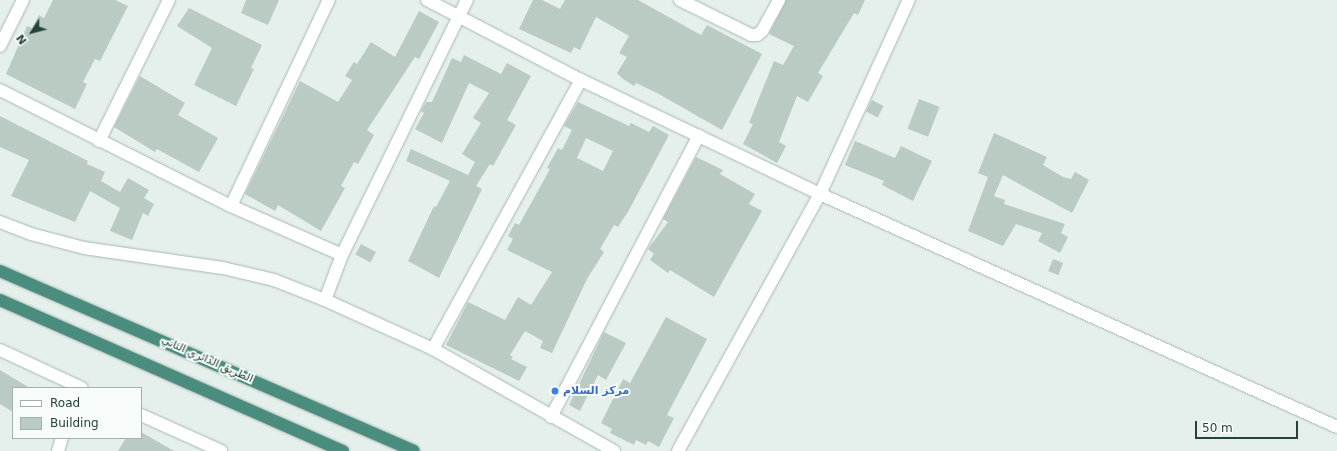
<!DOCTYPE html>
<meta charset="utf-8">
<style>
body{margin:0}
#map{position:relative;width:1337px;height:451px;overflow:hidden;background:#e5efeb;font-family:"DejaVu Sans","Noto Sans Arabic",sans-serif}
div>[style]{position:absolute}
.building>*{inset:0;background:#bacbc4;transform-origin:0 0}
.roads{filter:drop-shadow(0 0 1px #a7b8b3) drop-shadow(0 0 1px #a7b8b3)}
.minor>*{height:12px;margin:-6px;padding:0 6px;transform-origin:6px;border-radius:6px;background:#fff}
.trunk>*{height:12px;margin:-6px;padding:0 6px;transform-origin:6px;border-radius:6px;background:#4a8d7e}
.dots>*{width:11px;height:11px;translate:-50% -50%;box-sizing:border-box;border:2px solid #f7fbf9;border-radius:50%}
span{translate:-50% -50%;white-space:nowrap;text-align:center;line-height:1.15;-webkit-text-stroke:4px #f7fbf9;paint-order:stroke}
.street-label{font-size:11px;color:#23433b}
.shop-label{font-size:11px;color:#366cbe;font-weight:700}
.left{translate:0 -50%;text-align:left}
.legend{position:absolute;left:12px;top:387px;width:130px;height:52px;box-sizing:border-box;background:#f7fbf9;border:1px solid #a2b1ad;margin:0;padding:5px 7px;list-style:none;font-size:12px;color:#23433b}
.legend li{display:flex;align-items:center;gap:8px;height:20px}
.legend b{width:20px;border:1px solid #a2b1ad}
.north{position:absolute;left:12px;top:12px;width:40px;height:40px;-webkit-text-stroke:3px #f7fbf9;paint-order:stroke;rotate:234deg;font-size:11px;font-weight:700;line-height:16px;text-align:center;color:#23433b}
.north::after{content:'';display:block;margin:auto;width:14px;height:18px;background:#23433b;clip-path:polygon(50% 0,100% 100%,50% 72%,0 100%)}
.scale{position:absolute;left:1195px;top:421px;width:103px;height:18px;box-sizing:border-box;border:2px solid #23433b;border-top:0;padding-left:5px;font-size:12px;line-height:14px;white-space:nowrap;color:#23433b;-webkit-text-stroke:3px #f7fbf9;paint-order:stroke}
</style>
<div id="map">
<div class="building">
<i style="clip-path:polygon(53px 0,115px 0,128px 6px,100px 61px,95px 59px,83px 82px,87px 84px,75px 109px,6px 74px,27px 26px,32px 28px,39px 15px,44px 18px)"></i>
<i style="clip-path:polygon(246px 0,279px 0,268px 25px,241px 13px)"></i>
<i style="clip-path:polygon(533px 0,542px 0,560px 9px,565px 0,638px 0,701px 35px,707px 25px,762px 54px,722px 130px,657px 93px,636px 83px,634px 86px,623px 79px,617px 73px,627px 57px,619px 53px,629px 36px,596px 17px,580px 50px,574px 47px,571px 53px,519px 29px)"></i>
<i style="clip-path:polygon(786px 0,865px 0,858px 15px,854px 13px,818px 73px,823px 76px,808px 102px,797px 96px,779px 142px,786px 146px,777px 163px,743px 144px,753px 124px,749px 123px,774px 61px,783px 65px,794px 46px,769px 34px)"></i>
<i style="clip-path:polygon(189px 8px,262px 45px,251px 68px,254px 69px,236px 106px,194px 85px,212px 48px,177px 26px)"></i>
<i style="clip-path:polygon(419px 11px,439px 22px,419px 59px,415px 57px,367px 130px,374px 135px,358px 164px,354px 162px,341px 186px,345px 188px,321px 231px,278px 205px,275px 211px,245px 194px,300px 81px,338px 102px,352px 80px,345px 76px,354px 62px,357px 64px,371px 42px,395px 57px)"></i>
<i style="clip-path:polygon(464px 55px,501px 74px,507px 63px,531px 76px,507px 120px,516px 125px,493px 166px,490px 164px,476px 186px,482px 189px,439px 278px,408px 261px,434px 206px,436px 207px,450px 181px,406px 161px,411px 149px,468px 175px,475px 162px,462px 154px,481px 123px,473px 118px,489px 93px,469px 83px,442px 143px,415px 129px,424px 113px,421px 111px,426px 102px,432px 102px,452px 58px,461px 62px)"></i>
<i style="clip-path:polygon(140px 76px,185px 103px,178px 115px,218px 138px,199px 172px,157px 149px,155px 152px,114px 127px)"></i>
<i style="left:919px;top:99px;width:22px;height:32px;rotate:21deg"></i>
<i style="left:872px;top:100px;width:13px;height:13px;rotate:27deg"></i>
<i style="clip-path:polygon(evenodd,578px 102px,629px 126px,631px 123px,649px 132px,653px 126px,669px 135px,629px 210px,618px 227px,614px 225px,600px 249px,604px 252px,587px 279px,552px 353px,540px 348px,543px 341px,525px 331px,510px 355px,513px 357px,511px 359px,527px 367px,519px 381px,446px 345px,468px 302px,505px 320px,518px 297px,531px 305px,552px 272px,507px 250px,513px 239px,508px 236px,515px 223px,519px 225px,550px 169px,547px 168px,558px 148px,562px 150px,572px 130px,564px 126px,578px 102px,586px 138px,613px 151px,603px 171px,577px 158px,586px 138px)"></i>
<i style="clip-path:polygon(0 116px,88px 161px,87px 164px,105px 172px,101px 181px,120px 192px,128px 178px,149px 190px,144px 198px,154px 204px,148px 216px,143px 213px,132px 240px,110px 231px,120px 208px,90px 191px,75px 222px,11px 196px,29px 160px,0 147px)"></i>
<i style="clip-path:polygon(994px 133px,1047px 157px,1043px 165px,1063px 177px,1071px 179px,1075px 172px,1089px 180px,1072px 213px,1003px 175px,994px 196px,1005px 200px,1004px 204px,1065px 224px,1061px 233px,1068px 237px,1060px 253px,1038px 241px,1042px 233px,1016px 224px,1003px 246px,968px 231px,988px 177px,978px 173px)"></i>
<i style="clip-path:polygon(855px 141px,895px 158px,901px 146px,932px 161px,913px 201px,882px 185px,884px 181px,845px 165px)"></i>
<i style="clip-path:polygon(696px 157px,723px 170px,720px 174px,755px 194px,749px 204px,762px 211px,714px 297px,670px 270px,668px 273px,650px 260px,654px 254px,648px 249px,668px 222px,663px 219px)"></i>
<i style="left:361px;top:244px;width:17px;height:12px;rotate:28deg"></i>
<i style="left:1053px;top:259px;width:11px;height:13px;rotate:22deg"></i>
<i style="clip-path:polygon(666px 317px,707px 339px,667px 415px,674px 418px,659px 447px,648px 441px,646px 445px,636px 440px,634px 445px,610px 433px,612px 429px,601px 423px,623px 379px,630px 383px)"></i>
<i style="clip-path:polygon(604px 332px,626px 343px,606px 380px,598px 375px,580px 411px,569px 405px)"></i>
<i style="clip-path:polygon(0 370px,30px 388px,13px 388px,13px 412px,0 404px)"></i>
<i style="clip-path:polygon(141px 432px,174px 451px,118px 451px,126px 438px,141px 438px)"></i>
</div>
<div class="roads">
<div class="minor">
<i style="left:427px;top:0;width:174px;rotate:27.5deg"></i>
<i style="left:581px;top:80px;width:265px;rotate:25.5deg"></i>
<i style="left:820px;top:194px;width:567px;rotate:24.26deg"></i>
<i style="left:680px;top:0;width:79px;rotate:26.2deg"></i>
<i style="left:751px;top:35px;width:6px"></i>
<i style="left:757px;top:35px;width:6px;rotate:-39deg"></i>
<i style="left:762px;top:31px;width:35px;rotate:-61deg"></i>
<i style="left:0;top:46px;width:51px;rotate:-63.4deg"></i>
<i style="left:0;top:90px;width:258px;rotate:26.7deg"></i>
<i style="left:231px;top:206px;width:121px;rotate:23.8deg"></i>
<i style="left:99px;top:141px;width:157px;rotate:-63.6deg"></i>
<i style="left:231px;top:206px;width:228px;rotate:-64.6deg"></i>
<i style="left:0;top:222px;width:33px;rotate:21deg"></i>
<i style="left:31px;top:234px;width:55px;rotate:14.8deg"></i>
<i style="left:84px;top:248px;width:140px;rotate:8.2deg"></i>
<i style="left:223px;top:268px;width:52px;rotate:13.2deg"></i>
<i style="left:274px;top:280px;width:55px;rotate:21.4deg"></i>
<i style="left:325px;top:300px;width:119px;rotate:24.4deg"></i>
<i style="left:433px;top:349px;width:208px;rotate:29.4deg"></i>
<i style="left:325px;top:300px;width:48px;rotate:-69.3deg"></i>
<i style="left:342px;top:255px;width:284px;rotate:-63.9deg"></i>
<i style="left:433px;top:349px;width:307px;rotate:-61.2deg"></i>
<i style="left:0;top:350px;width:90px;rotate:24.9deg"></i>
<i style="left:141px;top:415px;width:88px;rotate:24.2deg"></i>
<i style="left:551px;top:417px;width:318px;rotate:-62.3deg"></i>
<i style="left:58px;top:451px;width:14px;rotate:-73deg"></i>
<i style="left:678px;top:451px;width:294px;rotate:-61.1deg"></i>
<i style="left:820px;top:194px;width:213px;rotate:-65.4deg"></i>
</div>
<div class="trunk">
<i style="left:0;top:271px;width:451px;rotate:23.5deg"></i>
<i style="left:0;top:300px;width:375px;rotate:23.8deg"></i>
</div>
</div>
<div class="dots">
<i style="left:555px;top:391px;background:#3f7fe0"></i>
</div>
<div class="street-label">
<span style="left:207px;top:360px;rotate:24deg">الطريق الدائري الثاني</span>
</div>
<div class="shop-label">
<span class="left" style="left:563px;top:391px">مركز السلام</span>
</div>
<ul class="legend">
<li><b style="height:5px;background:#fff"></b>Road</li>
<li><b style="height:11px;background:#bacbc4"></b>Building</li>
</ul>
<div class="north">N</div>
<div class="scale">50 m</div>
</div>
